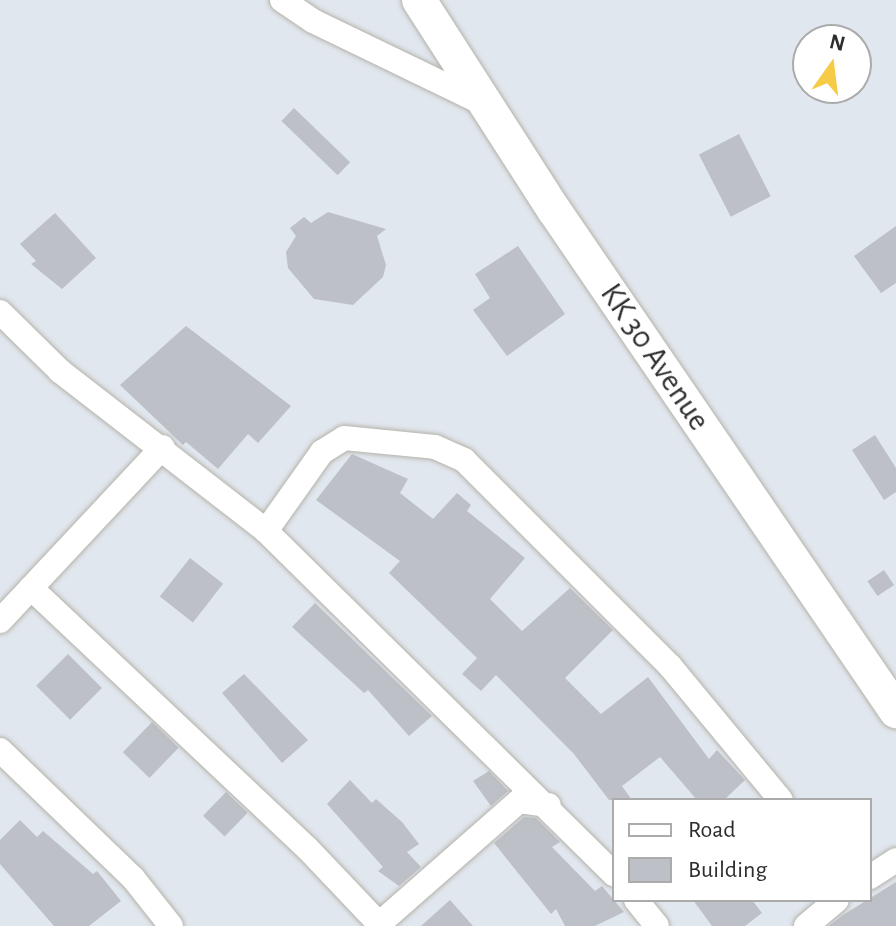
<!DOCTYPE html>
<style>
body{margin:0}
#map{position:relative;width:896px;height:926px;overflow:hidden;background:#e1e7ee;font-family:"Alegreya Sans",sans-serif}
div>[style]{position:absolute}
.building>*{inset:0;background:#bdc0c7;transform-origin:0 0}
.roads{filter:drop-shadow(0 0 2px #b5b2aa) drop-shadow(0 0 2px #b5b2aa)}
.minor>*{height:24px;margin:-12px;padding:0 12px;transform-origin:12px;border-radius:12px;background:#fff}
.secondary>*{height:34px;margin:-17px;padding:0 17px;transform-origin:17px;border-radius:17px;background:#fff}
span{translate:-50% -50%;white-space:nowrap;text-align:center;line-height:1.15;-webkit-text-stroke:6px #fff;paint-order:stroke}
.street-label{font-size:32px;color:#2d2d2d}
.legend{position:absolute;left:612px;top:798px;width:260px;height:104px;box-sizing:border-box;background:#fff;border:2px solid #ababab;margin:0;padding:10px 14px;list-style:none;font-size:24px;color:#2d2d2d}
.legend li{display:flex;align-items:center;gap:16px;height:40px}
.legend b{width:40px;border:2px solid #ababab}
.north{position:absolute;left:792px;top:24px;width:80px;height:80px;box-sizing:border-box;background:#fff;border:2px solid #ababab;border-radius:50%;rotate:14deg;font-size:22px;font-weight:700;line-height:32px;text-align:center;color:#2d2d2d}
.north::after{content:'';display:block;margin:auto;width:28px;height:36px;background:#f5cb47;clip-path:polygon(50% 0,100% 100%,50% 72%,0 100%)}
</style>
<div id="map">
<div class="building">
<i style="left:294px;top:108px;width:78px;height:18px;rotate:44deg"></i>
<i style="left:739px;top:134px;width:70px;height:45px;rotate:63deg"></i>
<i style="clip-path:polygon(328px 212px,386px 229px,377px 236px,386px 265px,383px 277px,353px 305px,314px 299px,288px 268px,286px 252px,296px 236px,290px 228px,304px 217px,311px 223px)"></i>
<i style="clip-path:polygon(55px 213px,96px 258px,62px 289px,31px 264px,36px 261px,20px 244px)"></i>
<i style="clip-path:polygon(896px 226px,896px 283px,881px 293px,854px 256px)"></i>
<i style="clip-path:polygon(518px 246px,565px 314px,507px 356px,473px 310px,490px 298px,475px 274px)"></i>
<i style="clip-path:polygon(186px 326px,291px 406px,258px 443px,248px 434px,218px 469px,186px 442px,183px 445px,120px 385px)"></i>
<i style="clip-path:polygon(875px 435px,896px 468px,896px 492px,884px 500px,852px 450px)"></i>
<i style="clip-path:polygon(352px 454px,408px 479px,400px 493px,433px 519px,457px 493px,471px 505px,467px 511px,525px 558px,490px 599px,522px 631px,570px 588px,613px 630px,565px 678px,601px 714px,648px 677px,709px 759px,717px 750px,745px 780px,724px 800px,697px 800px,660px 757px,622px 786px,632px 800px,609px 800px,574px 754px,496px 675px,481px 691px,462px 674px,477px 658px,389px 573px,400px 561px,316px 500px)"></i>
<i style="left:190px;top:558px;width:42px;height:49px;rotate:38deg"></i>
<i style="left:884px;top:570px;width:18px;height:20px;rotate:56deg"></i>
<i style="clip-path:polygon(315px 603px,432px 716px,409px 736px,368px 690px,364px 693px,292px 627px)"></i>
<i style="left:68px;top:654px;width:48px;height:45px;rotate:45deg"></i>
<i style="clip-path:polygon(244px 674px,308px 740px,282px 763px,222px 693px)"></i>
<i style="left:152px;top:722px;width:37px;height:42px;rotate:44deg"></i>
<i style="clip-path:polygon(489px 771px,508px 791px,491px 806px,473px 781px)"></i>
<i style="clip-path:polygon(350px 780px,372px 803px,376px 799px,402px 822px,419px 844px,407px 852px,421px 867px,399px 886px,378px 871px,383px 867px,327px 804px)"></i>
<i style="left:226px;top:792px;width:30px;height:33px;rotate:44deg"></i>
<i style="clip-path:polygon(524px 817px,536px 818px,560px 842px,552px 847px,595px 891px,602px 886px,624px 912px,595px 926px,565px 926px,556px 909px,551px 914px,494px 843px)"></i>
<i style="clip-path:polygon(20px 820px,37px 837px,43px 831px,93px 874px,97px 871px,121px 901px,89px 926px,54px 926px,0 864px,0 840px)"></i>
<i style="clip-path:polygon(896px 882px,896px 926px,829px 926px,843px 915px)"></i>
<i style="clip-path:polygon(450px 900px,473px 926px,421px 926px)"></i>
<i style="clip-path:polygon(693px 900px,752px 900px,762px 913px,745px 926px,712px 926px)"></i>
</div>
<div class="roads">
<div class="minor">
<i style="left:282px;top:0;width:37px;rotate:34deg"></i>
<i style="left:313px;top:21px;width:191px;rotate:25.8deg"></i>
<i style="left:0;top:312px;width:84px;rotate:44.5deg"></i>
<i style="left:60px;top:371px;width:261px;rotate:37.8deg"></i>
<i style="left:266px;top:531px;width:489px;rotate:44.6deg"></i>
<i style="left:266px;top:531px;width:97px;rotate:-54.7deg"></i>
<i style="left:322px;top:452px;width:26px;rotate:-32deg"></i>
<i style="left:344px;top:438px;width:91px;rotate:5.6deg"></i>
<i style="left:435px;top:447px;width:32px;rotate:24deg"></i>
<i style="left:464px;top:460px;width:291px;rotate:45deg"></i>
<i style="left:670px;top:666px;width:174px;rotate:50.4deg"></i>
<i style="left:31px;top:588px;width:379px;rotate:43.3deg"></i>
<i style="left:307px;top:848px;width:108px;rotate:46.5deg"></i>
<i style="left:0;top:621px;width:238px;rotate:-46.9deg"></i>
<i style="left:0;top:750px;width:185px;rotate:43.9deg"></i>
<i style="left:133px;top:878px;width:61px;rotate:51.6deg"></i>
<i style="left:870px;top:877px;width:31px;rotate:-33deg"></i>
<i style="left:636px;top:900px;width:33px;rotate:51deg"></i>
<i style="left:379px;top:924px;width:186px;rotate:-41.3deg"></i>
<i style="left:519px;top:801px;width:30px;rotate:8deg"></i>
<i style="left:806px;top:926px;width:40px;rotate:-40deg"></i>
</div>
<div class="secondary">
<i style="left:419px;top:0;width:250px;rotate:57.3deg"></i>
<i style="left:554px;top:210px;width:607px;rotate:55.68deg"></i>
</div>
</div>
<div class="street-label">
<span style="left:655px;top:357px;rotate:56deg">KK 30 Avenue</span>
</div>
<ul class="legend">
<li><b style="height:10px;background:#fff"></b>Road</li>
<li><b style="height:22px;background:#bdc0c7"></b>Building</li>
</ul>
<div class="north">N</div>
</div>
